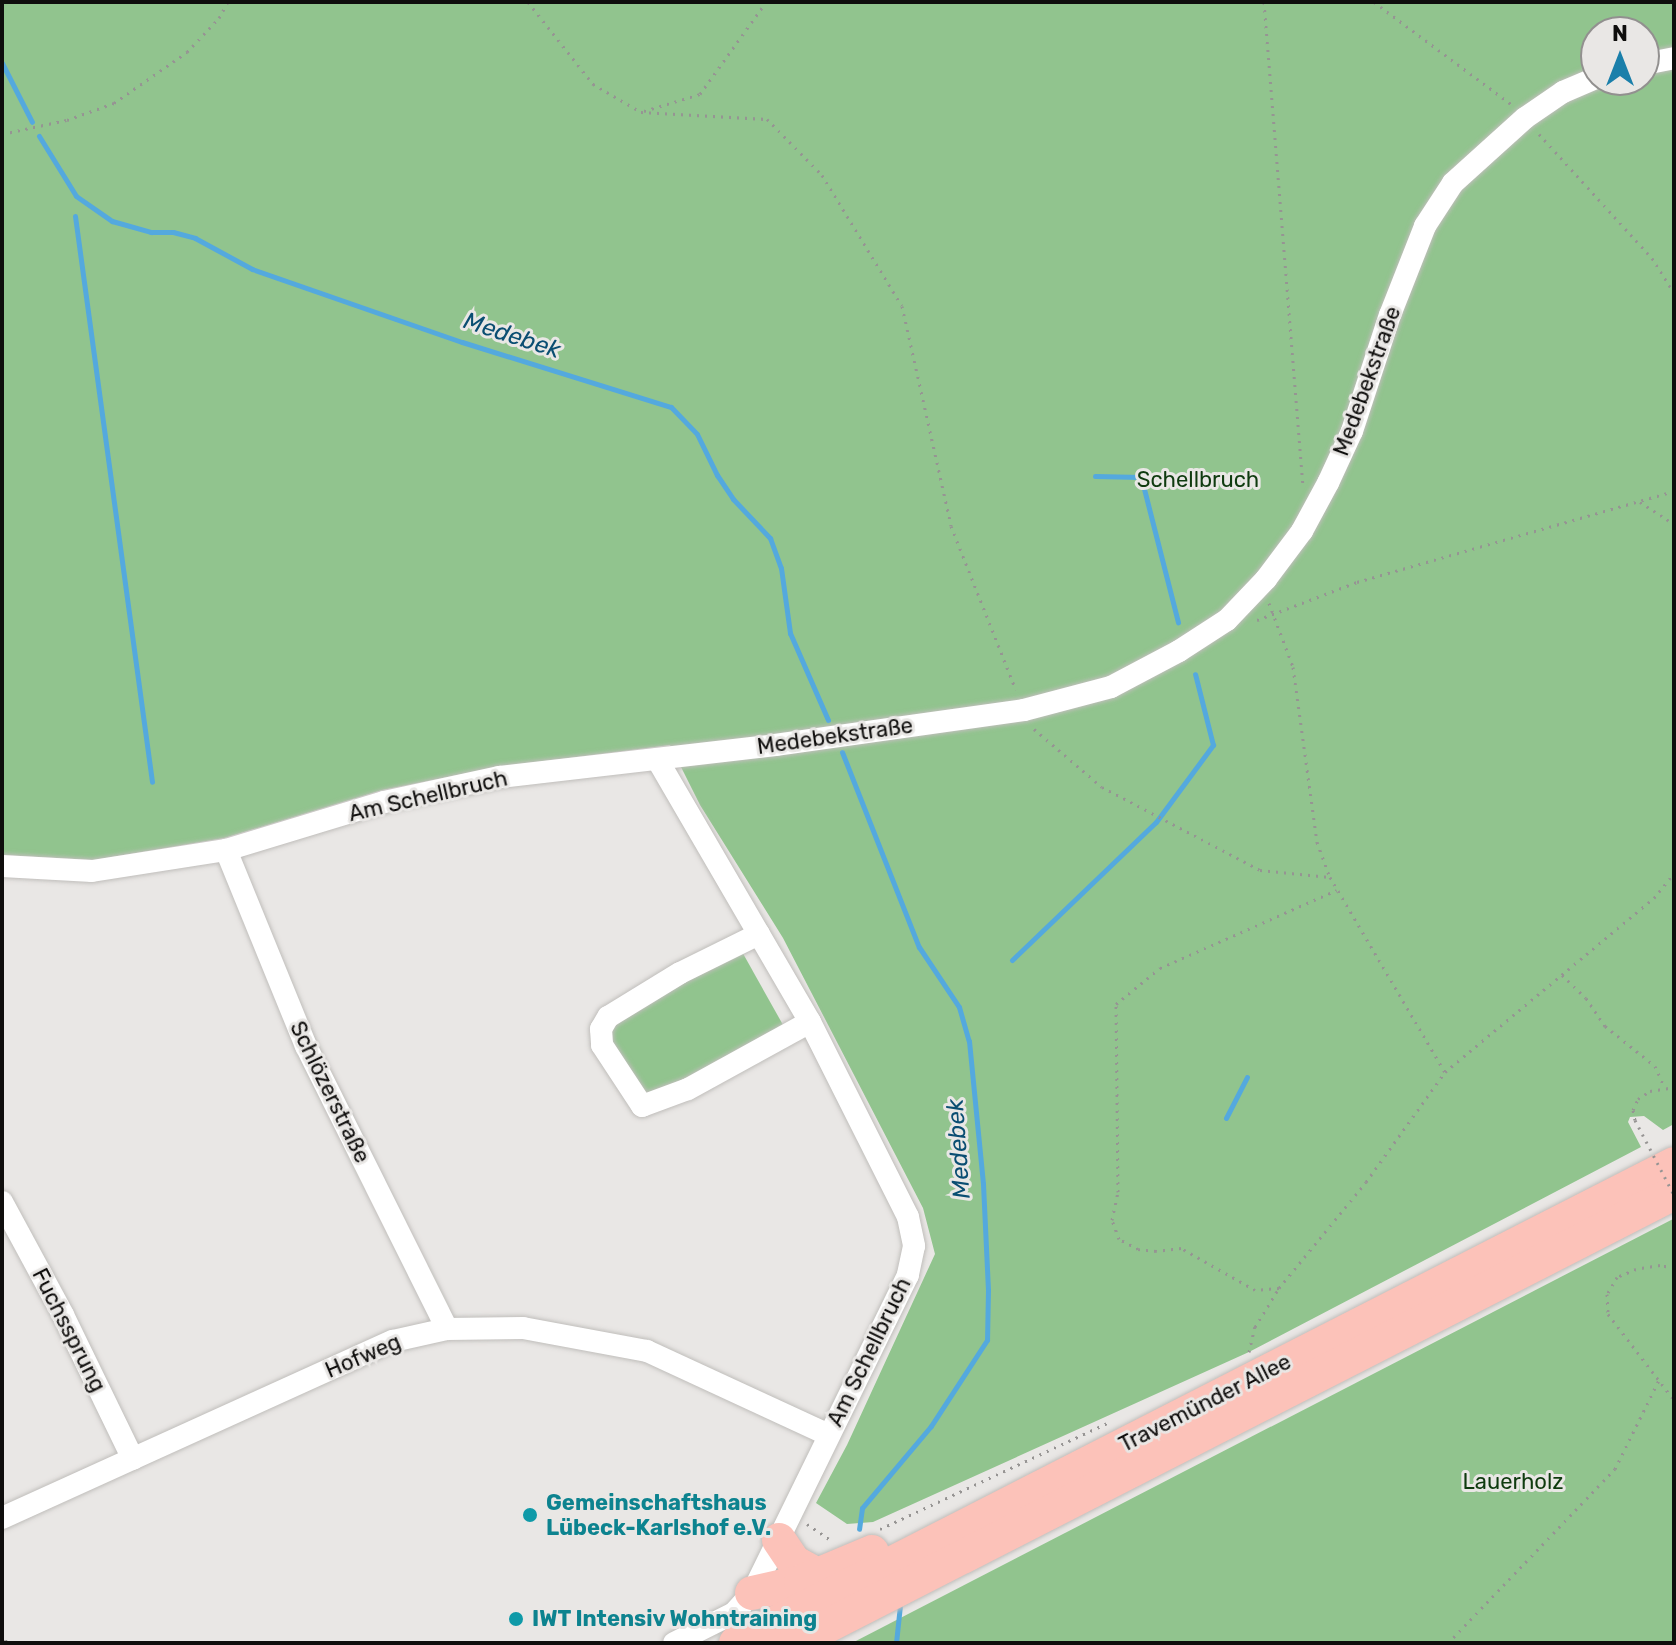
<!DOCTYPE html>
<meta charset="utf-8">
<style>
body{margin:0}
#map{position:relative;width:1676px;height:1645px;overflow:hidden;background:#e9e7e5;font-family:Rubik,sans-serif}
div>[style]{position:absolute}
.green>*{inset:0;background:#91c48e}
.stream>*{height:5px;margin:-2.5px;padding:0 2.5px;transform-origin:2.5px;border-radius:2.5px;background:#54a9de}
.path>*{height:3px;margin-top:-1.5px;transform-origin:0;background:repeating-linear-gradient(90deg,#969493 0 2px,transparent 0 8px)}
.roads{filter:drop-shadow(0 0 2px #c0bebb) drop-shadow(0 0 2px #c0bebb)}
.minor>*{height:22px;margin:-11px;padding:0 11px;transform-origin:11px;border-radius:11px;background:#fff}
.highway>*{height:34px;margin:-17px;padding:0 17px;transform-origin:17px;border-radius:17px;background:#fcc2b9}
.path-bridge>*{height:3px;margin-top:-1.5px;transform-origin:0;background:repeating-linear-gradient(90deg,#969493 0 2px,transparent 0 8px)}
.dots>*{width:22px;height:22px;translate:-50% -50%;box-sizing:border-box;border:4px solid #e9e7e5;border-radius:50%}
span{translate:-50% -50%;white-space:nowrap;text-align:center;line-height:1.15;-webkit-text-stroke:6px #e9e7e5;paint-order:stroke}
.street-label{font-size:22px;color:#0f0e0d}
.park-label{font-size:22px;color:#0f3b0f}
.culture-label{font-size:22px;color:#0d838f;font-weight:700}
.left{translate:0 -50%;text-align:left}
.water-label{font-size:24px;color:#0a4e72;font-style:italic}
.frame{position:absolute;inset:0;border:4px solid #0f0e0d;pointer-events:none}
.north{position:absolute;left:1580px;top:16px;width:80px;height:80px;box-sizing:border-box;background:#e9e7e5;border:2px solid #92908f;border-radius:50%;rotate:0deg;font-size:22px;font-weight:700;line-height:32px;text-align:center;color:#0f0e0d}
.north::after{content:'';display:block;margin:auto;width:28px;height:36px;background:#1a7faa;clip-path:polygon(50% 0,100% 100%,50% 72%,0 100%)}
</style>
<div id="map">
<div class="green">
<i style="clip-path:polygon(evenodd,2px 2px,1674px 2px,1674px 1124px,1663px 1130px,1644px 1116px,1630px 1117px,1628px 1122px,1641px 1147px,1249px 1352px,873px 1522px,847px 1524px,816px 1503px,847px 1445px,935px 1254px,923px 1208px,783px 938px,700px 805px,670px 745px,498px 767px,382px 790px,224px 838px,94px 860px,2px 855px,2px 2px,1596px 32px,1644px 32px,1644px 80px,1596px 80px,1596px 32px)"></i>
<i style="clip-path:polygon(741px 950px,787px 1032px,644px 1100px,607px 1042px,608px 1026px)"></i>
<i style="clip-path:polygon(1673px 1219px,1674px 1643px,852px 1643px)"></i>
</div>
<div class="stream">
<i style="left:2px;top:63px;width:66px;rotate:63deg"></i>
<i style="left:39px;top:136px;width:70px;rotate:58.3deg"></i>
<i style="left:76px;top:196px;width:44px;rotate:34.8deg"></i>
<i style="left:112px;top:221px;width:41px;rotate:15.8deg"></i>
<i style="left:151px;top:232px;width:22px"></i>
<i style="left:173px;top:232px;width:23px;rotate:15deg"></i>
<i style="left:195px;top:238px;width:65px;rotate:28.5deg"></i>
<i style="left:252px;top:269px;width:222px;rotate:19.2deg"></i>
<i style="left:462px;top:342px;width:219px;rotate:17.3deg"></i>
<i style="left:671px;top:407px;width:37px;rotate:46deg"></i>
<i style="left:697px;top:434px;width:46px;rotate:64deg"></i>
<i style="left:717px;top:475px;width:29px;rotate:56deg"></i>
<i style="left:733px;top:499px;width:54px;rotate:46.5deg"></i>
<i style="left:770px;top:538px;width:32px;rotate:70deg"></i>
<i style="left:781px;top:568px;width:66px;rotate:82.1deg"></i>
<i style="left:790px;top:633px;width:95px;rotate:66.4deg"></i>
<i style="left:75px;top:216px;width:571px;rotate:82.25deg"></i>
<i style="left:1095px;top:476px;width:46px;rotate:1.2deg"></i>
<i style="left:1141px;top:477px;width:150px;rotate:75.7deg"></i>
<i style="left:842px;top:752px;width:210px;rotate:68.5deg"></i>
<i style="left:919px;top:947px;width:72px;rotate:56.3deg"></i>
<i style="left:959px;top:1007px;width:35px;rotate:74deg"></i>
<i style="left:969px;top:1041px;width:144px;rotate:84.4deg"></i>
<i style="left:983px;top:1184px;width:106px;rotate:87.3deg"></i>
<i style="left:988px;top:1290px;width:50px;rotate:91.1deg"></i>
<i style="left:987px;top:1340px;width:103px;rotate:123.1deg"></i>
<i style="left:931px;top:1426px;width:107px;rotate:130.1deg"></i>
<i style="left:862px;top:1508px;width:21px;rotate:98deg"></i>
<i style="left:1012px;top:960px;width:199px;rotate:-43.8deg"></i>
<i style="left:1156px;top:822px;width:96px;rotate:-53.5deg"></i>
<i style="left:1213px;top:745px;width:73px;rotate:-104.2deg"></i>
<i style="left:1226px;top:1118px;width:46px;rotate:-62.9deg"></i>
<i style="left:896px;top:1643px;width:36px;rotate:-84deg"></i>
</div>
<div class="path">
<i style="left:528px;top:2px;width:105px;rotate:51.6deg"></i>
<i style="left:593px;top:84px;width:56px;rotate:30.3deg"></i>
<i style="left:641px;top:112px;width:126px;rotate:3.2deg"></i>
<i style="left:767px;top:119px;width:78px;rotate:45.5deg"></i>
<i style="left:822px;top:175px;width:153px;rotate:58.6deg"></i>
<i style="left:902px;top:306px;width:225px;rotate:77.4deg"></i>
<i style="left:951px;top:526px;width:176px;rotate:68.4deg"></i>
<i style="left:1264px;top:2px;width:484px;rotate:85.4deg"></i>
<i style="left:1374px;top:2px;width:172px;rotate:36.7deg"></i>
<i style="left:644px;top:111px;width:59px;rotate:-16.9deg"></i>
<i style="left:700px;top:94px;width:113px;rotate:-54.3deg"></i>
<i style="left:2px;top:134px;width:66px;rotate:-12.2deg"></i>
<i style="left:67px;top:120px;width:50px;rotate:-19.9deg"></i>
<i style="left:114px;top:103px;width:89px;rotate:-34.9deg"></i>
<i style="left:187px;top:52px;width:47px;rotate:-46.7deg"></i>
<i style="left:219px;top:18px;width:18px;rotate:-61deg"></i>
<i style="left:1539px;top:134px;width:168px;rotate:47.7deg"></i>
<i style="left:1652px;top:258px;width:41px;rotate:57.8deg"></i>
<i style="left:1640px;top:502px;width:40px;rotate:32.9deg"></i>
<i style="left:1269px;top:603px;width:68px;rotate:69.4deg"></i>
<i style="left:1293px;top:667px;width:177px;rotate:82.2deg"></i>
<i style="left:1317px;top:842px;width:37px;rotate:70deg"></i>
<i style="left:1330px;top:877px;width:226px;rotate:59.5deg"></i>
<i style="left:1257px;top:620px;width:107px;rotate:-20.8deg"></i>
<i style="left:1357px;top:582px;width:330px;rotate:-16deg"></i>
<i style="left:1034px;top:729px;width:89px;rotate:40.5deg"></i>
<i style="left:1102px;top:787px;width:178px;rotate:27.7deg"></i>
<i style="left:1260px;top:870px;width:70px;rotate:5.7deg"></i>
<i style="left:1562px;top:975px;width:33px;rotate:44deg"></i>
<i style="left:1586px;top:998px;width:34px;rotate:56deg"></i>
<i style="left:1605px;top:1026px;width:64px;rotate:38.7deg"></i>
<i style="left:1655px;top:1066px;width:24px;rotate:66deg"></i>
<i style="left:1635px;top:1120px;width:10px;rotate:-101deg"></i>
<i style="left:1633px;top:1110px;width:12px;rotate:-66deg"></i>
<i style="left:1638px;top:1099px;width:14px;rotate:-34deg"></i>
<i style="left:1650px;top:1091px;width:24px;rotate:-9deg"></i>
<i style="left:1674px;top:1268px;width:14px;rotate:-168deg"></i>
<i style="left:1660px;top:1265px;width:24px;rotate:171deg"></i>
<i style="left:1636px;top:1269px;width:21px;rotate:157deg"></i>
<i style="left:1617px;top:1277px;width:20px;rotate:120deg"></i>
<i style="left:1607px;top:1294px;width:20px;rotate:87deg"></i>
<i style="left:1608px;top:1314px;width:108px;rotate:52.5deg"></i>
<i style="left:1279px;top:1288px;width:24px;rotate:175deg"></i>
<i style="left:1255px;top:1290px;width:85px;rotate:-150.4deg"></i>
<i style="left:1181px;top:1248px;width:25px;rotate:173deg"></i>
<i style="left:1156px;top:1251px;width:18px;rotate:-174deg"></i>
<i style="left:1138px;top:1249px;width:21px;rotate:-152deg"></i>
<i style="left:1119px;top:1239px;width:20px;rotate:-110deg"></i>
<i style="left:1112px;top:1220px;width:29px;rotate:-78deg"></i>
<i style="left:1118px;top:1192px;width:188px;rotate:-90.6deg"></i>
<i style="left:1116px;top:1004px;width:57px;rotate:-39.3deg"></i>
<i style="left:1160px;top:968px;width:193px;rotate:-23.8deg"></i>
<i style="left:1249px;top:1352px;width:26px;rotate:-77deg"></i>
<i style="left:1255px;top:1327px;width:46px;rotate:-58.4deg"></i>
<i style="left:1279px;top:1288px;width:137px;rotate:-50.6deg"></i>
<i style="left:1366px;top:1182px;width:135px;rotate:-54.3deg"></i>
<i style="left:1445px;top:1072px;width:272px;rotate:-39.8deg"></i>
<i style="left:1654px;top:898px;width:32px;rotate:-51deg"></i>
<i style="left:807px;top:1524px;width:29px;rotate:34deg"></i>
<i style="left:880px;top:1529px;width:253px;rotate:-25deg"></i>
<i style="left:2px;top:1633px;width:9px;rotate:63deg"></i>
<i style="left:6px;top:1641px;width:4px;rotate:166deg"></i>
<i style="left:1448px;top:1643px;width:241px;rotate:-46.2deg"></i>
<i style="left:1615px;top:1469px;width:99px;rotate:-63.7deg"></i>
</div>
<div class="roads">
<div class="minor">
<i style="left:1644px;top:64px;width:31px;rotate:-11deg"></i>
<i style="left:657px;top:759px;width:304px;rotate:59.8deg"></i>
<i style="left:810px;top:1022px;width:218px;rotate:63.3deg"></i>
<i style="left:908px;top:1217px;width:30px;rotate:78deg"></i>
<i style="left:914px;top:1246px;width:30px;rotate:102deg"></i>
<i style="left:908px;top:1275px;width:354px;rotate:116.1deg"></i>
<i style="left:752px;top:1593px;width:27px;rotate:132deg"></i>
<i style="left:734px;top:1613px;width:67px;rotate:153.4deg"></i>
<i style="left:226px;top:850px;width:212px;rotate:67.8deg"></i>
<i style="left:306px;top:1046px;width:316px;rotate:63.5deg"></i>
<i style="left:2px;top:866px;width:90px;rotate:3.2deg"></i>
<i style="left:92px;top:871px;width:136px;rotate:-8.9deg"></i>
<i style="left:226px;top:850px;width:165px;rotate:-16.9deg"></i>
<i style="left:384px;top:802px;width:119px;rotate:-12.2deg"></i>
<i style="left:500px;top:777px;width:277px;rotate:-6.6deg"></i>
<i style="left:775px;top:745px;width:251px;rotate:-8deg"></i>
<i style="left:1024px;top:710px;width:90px;rotate:-14.8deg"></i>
<i style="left:1111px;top:687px;width:77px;rotate:-27.9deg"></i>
<i style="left:1179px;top:651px;width:57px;rotate:-32.9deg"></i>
<i style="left:1227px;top:620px;width:57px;rotate:-46.4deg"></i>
<i style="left:1266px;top:579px;width:60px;rotate:-53.1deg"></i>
<i style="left:1302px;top:531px;width:55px;rotate:-61.6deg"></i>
<i style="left:1328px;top:483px;width:57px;rotate:-65.2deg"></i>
<i style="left:1352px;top:431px;width:122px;rotate:-71.9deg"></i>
<i style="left:1390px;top:315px;width:96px;rotate:-68.5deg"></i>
<i style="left:1425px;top:226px;width:51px;rotate:-56.9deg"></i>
<i style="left:1453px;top:183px;width:97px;rotate:-42.1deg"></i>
<i style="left:1525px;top:118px;width:46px;rotate:-34.4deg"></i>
<i style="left:1563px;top:92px;width:36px;rotate:-23deg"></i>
<i style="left:759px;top:934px;width:88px;rotate:153.7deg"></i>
<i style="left:680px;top:973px;width:84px;rotate:148.6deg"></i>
<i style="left:608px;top:1017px;width:14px;rotate:120deg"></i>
<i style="left:601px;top:1029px;width:16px;rotate:86deg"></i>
<i style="left:602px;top:1045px;width:73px;rotate:56.7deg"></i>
<i style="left:642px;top:1106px;width:49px;rotate:-20.3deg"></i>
<i style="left:688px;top:1089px;width:139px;rotate:-28.8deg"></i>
<i style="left:2px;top:1202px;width:128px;rotate:61.6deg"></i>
<i style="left:63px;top:1315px;width:160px;rotate:64.1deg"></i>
<i style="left:2px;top:1518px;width:429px;rotate:-24.4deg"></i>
<i style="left:393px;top:1341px;width:55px;rotate:-12.5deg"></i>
<i style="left:447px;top:1329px;width:76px;rotate:-0.8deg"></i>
<i style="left:523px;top:1328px;width:126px;rotate:10.5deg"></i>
<i style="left:647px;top:1351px;width:200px;rotate:24.8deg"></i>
</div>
<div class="highway">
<i style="left:779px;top:1540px;width:27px;rotate:56deg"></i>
<i style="left:794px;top:1562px;width:25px;rotate:29deg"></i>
<i style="left:752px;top:1593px;width:50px;rotate:-12.7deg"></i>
<i style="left:801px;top:1582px;width:77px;rotate:-22.9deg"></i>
<i style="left:736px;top:1643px;width:1053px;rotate:-27.05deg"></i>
<i style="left:794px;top:1643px;width:988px;rotate:-27.08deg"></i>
</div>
</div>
<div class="path-bridge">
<i style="left:1635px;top:1120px;width:85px;rotate:62.5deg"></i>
</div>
<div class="dots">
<i style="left:530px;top:1515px;background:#0f9aa8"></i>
<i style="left:516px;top:1619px;background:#0f9aa8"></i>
</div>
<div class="street-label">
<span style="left:1367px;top:381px;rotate:-70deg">Medebekstraße</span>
<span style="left:835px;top:736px;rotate:-8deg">Medebekstraße</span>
<span style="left:428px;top:796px;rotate:-13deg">Am Schellbruch</span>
<span style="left:330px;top:1092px;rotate:64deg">Schlözerstraße</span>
<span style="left:69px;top:1330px;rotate:63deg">Fuchssprung</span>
<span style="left:869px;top:1352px;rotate:-64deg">Am Schellbruch</span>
<span style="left:363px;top:1356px;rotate:-23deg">Hofweg</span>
<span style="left:1205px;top:1403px;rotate:-27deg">Travemünder Allee</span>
</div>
<div class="park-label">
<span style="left:1198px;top:480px">Schellbruch</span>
<span style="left:1513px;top:1482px">Lauerholz</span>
</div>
<div class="culture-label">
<span class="left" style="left:546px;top:1515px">Gemeinschaftshaus<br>Lübeck-Karlshof e.V.</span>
<span class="left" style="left:532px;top:1619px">IWT Intensiv Wohntraining</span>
</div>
<div class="water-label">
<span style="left:512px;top:336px;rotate:18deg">Medebek</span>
<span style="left:959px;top:1149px;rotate:-94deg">Medebek</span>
</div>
<div class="frame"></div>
<div class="north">N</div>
</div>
